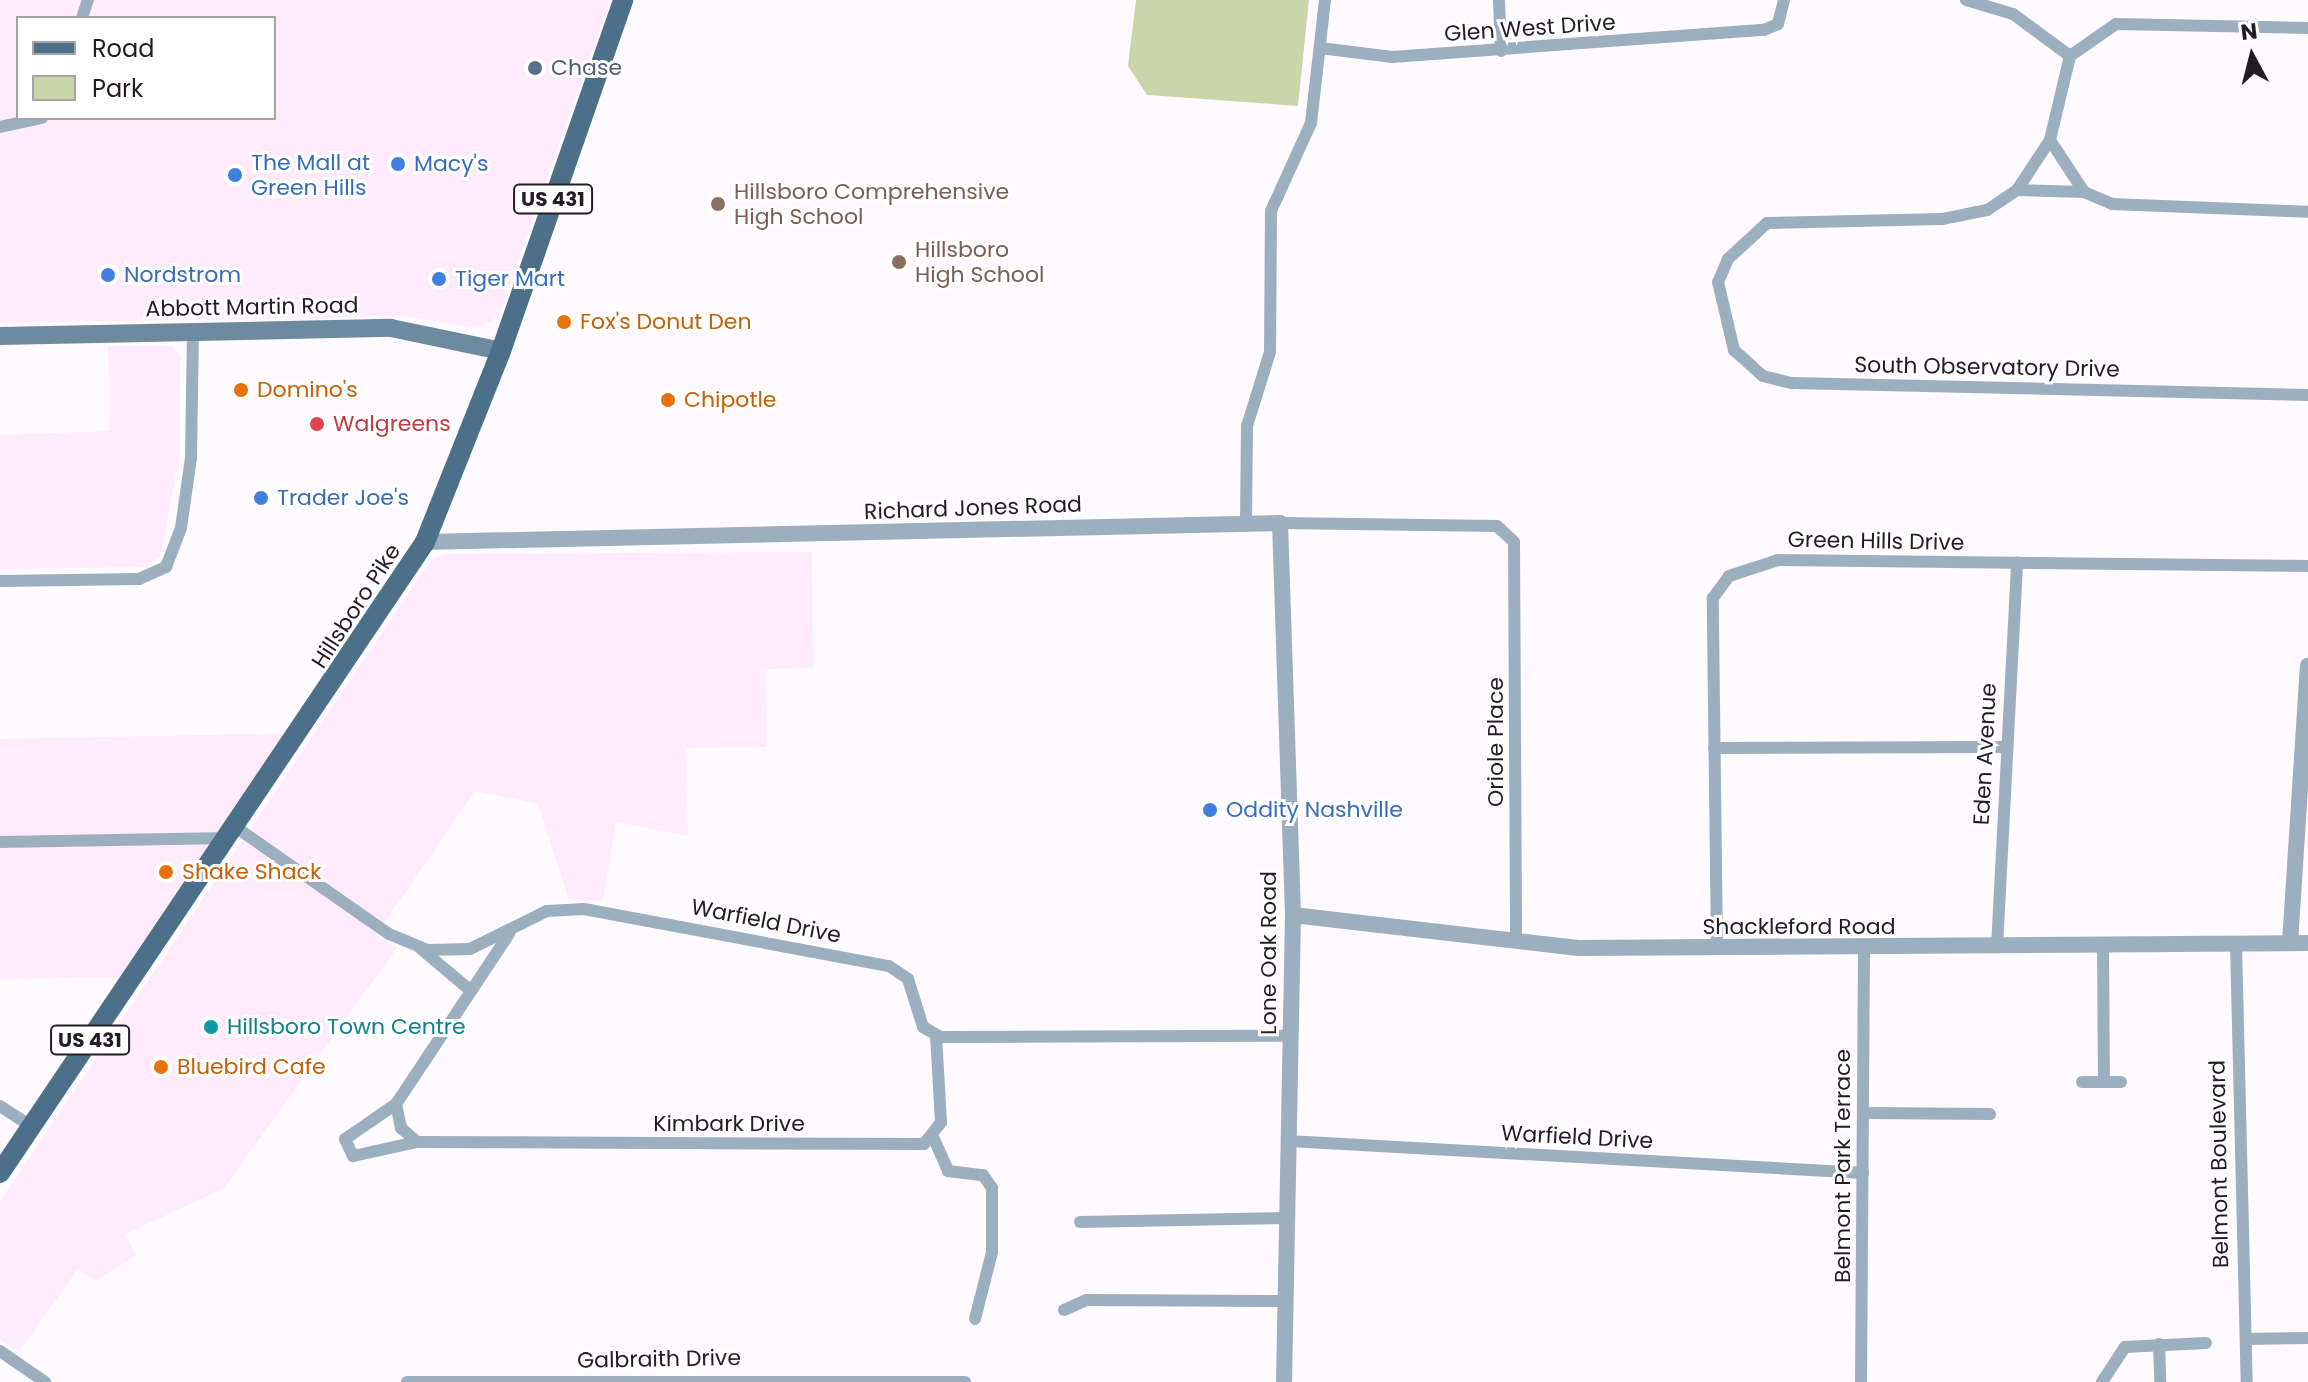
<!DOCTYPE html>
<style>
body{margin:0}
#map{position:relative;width:2308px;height:1382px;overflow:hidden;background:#fefaff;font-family:Poppins,sans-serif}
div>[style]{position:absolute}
.commercial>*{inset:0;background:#ffebfb}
.green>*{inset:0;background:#cbd5aa}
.minor>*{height:12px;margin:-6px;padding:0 6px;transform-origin:6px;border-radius:6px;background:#9cafbe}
.tertiary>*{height:16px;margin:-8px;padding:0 8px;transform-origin:8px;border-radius:8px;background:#9cafbe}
.secondary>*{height:18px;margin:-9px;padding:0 9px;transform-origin:9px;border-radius:9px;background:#6d8a9f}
.primary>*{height:20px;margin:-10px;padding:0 10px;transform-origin:10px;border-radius:10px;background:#4c7089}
.dots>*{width:22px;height:22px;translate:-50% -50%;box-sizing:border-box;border:4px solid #fff;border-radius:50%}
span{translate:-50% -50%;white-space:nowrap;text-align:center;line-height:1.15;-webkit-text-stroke:6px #fff;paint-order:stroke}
.shield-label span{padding:2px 6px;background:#fff;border:2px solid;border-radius:6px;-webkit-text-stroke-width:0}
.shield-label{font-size:20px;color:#231c24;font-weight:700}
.street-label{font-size:22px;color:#231c24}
.service-label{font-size:22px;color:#4e5e75}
.left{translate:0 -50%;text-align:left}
.shop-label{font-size:22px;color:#366cbe}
.education-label{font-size:22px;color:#785e54}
.food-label{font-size:22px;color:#c56008}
.health-label{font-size:22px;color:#be3a42}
.culture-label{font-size:22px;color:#0d838f}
.legend{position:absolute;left:16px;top:16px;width:260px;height:104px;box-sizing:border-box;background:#fff;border:2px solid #a7a4a7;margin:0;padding:10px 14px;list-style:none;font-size:24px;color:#231c24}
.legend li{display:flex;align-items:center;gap:16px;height:40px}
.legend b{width:40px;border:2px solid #a7a4a7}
.north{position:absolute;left:2212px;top:16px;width:80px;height:80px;-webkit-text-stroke:6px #fff;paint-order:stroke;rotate:353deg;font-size:22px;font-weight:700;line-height:32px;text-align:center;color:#231c24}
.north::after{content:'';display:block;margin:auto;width:28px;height:36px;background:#231c24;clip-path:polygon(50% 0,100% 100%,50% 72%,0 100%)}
</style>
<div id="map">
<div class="commercial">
<i style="clip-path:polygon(evenodd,0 0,610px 0,498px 317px,478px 328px,406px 316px,0 323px,0 0,18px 18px,274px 18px,274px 118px,18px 118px,18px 18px)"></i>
<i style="clip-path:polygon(108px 346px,172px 346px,180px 356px,180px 453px,160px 557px,145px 567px,0 569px,0 435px,110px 431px)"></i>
<i style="clip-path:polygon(812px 552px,813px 668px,765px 669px,767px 747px,686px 748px,688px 836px,616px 822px,603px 901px,569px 900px,538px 804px,475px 791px,376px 935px,397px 948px,224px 1188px,126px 1234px,136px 1256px,96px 1280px,77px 1270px,19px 1352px,0 1339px,0 1201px,430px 562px,444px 554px)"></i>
<i style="clip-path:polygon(302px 733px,134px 977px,0 979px,0 739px)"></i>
</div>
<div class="green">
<i style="clip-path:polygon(1136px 0,1309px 0,1298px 106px,1147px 95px,1128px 66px)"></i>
</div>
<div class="minor">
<i style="left:1499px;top:0;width:51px;rotate:87.8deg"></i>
<i style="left:1966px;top:0;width:49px;rotate:16.6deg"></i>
<i style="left:2013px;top:14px;width:71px;rotate:36.4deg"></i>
<i style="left:82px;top:18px;width:19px;rotate:-72deg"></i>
<i style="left:2308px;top:28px;width:192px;rotate:-178.8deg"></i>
<i style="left:2116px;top:24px;width:56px;rotate:145.2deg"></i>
<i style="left:2070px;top:56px;width:86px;rotate:103.4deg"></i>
<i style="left:2050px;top:140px;width:60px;rotate:123.4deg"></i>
<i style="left:2017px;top:190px;width:36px;rotate:146deg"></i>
<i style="left:1987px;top:210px;width:46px;rotate:168.7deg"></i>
<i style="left:1942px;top:219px;width:175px;rotate:178.7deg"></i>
<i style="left:1767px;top:223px;width:53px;rotate:137.3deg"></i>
<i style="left:1728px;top:259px;width:25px;rotate:113deg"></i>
<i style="left:1718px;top:282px;width:70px;rotate:76.8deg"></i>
<i style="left:1734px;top:350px;width:39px;rotate:42deg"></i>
<i style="left:1763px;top:376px;width:30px;rotate:14deg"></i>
<i style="left:1792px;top:383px;width:516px;rotate:1.33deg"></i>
<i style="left:1320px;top:48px;width:73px;rotate:7.1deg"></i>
<i style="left:1392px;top:57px;width:373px;rotate:-4.2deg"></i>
<i style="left:1764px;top:30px;width:15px;rotate:-23deg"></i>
<i style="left:1778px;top:24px;width:25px;rotate:-76deg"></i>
<i style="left:0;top:127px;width:43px;rotate:-12.1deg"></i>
<i style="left:2050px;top:140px;width:62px;rotate:56.8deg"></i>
<i style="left:2084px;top:192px;width:30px;rotate:23deg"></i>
<i style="left:2112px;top:204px;width:196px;rotate:2.3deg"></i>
<i style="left:2017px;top:190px;width:67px;rotate:1.7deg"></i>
<i style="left:1246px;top:521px;width:95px;rotate:-89.4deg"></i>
<i style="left:1247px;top:426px;width:77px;rotate:-72.7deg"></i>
<i style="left:1270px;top:352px;width:141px;rotate:-89.6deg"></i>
<i style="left:1271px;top:211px;width:97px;rotate:-65.6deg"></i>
<i style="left:1311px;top:123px;width:124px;rotate:-83.5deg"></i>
<i style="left:1280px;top:523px;width:217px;rotate:0.8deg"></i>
<i style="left:1497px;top:526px;width:23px;rotate:43deg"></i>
<i style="left:1514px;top:542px;width:400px;rotate:89.7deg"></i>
<i style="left:0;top:581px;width:139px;rotate:-0.8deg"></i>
<i style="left:139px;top:579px;width:30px;rotate:-24deg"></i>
<i style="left:166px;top:567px;width:42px;rotate:-69deg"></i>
<i style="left:181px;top:528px;width:71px;rotate:-81.9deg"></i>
<i style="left:191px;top:458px;width:126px;rotate:-89.1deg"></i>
<i style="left:1714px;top:748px;width:290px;rotate:-0.2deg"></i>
<i style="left:237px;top:828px;width:185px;rotate:34.9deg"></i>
<i style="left:389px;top:934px;width:42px;rotate:22.3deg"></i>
<i style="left:428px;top:950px;width:42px;rotate:-1.4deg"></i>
<i style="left:470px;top:949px;width:86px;rotate:-26.3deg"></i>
<i style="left:547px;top:911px;width:37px;rotate:-3deg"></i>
<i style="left:584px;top:909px;width:310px;rotate:10.6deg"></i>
<i style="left:889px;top:966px;width:23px;rotate:34deg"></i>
<i style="left:908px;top:979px;width:50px;rotate:72.6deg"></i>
<i style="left:923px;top:1027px;width:20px;rotate:30deg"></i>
<i style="left:940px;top:1037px;width:351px;rotate:-0.2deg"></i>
<i style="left:0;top:842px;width:229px;rotate:-1deg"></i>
<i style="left:509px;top:934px;width:204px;rotate:123.6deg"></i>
<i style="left:396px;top:1104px;width:62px;rotate:145.5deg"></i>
<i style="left:345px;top:1139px;width:19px;rotate:65deg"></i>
<i style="left:353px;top:1156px;width:66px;rotate:-12.3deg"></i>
<i style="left:417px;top:1142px;width:507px;rotate:0.23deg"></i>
<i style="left:924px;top:1144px;width:28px;rotate:-52deg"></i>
<i style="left:941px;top:1122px;width:86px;rotate:-93.3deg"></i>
<i style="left:2236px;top:944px;width:438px;rotate:88.6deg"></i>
<i style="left:2103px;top:946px;width:136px;rotate:89.6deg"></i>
<i style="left:1997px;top:947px;width:385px;rotate:-87deg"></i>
<i style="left:420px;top:948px;width:65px;rotate:40deg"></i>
<i style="left:1717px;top:949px;width:351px;rotate:-90.7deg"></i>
<i style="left:1713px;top:598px;width:27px;rotate:-54deg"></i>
<i style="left:1729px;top:576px;width:52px;rotate:-18.1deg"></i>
<i style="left:1778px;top:560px;width:530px;rotate:0.65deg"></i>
<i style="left:2082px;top:1082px;width:39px"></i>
<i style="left:396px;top:1104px;width:25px;rotate:78deg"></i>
<i style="left:401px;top:1128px;width:21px;rotate:41deg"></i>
<i style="left:0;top:1106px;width:37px;rotate:33deg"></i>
<i style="left:1864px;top:1113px;width:126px;rotate:0.5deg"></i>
<i style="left:934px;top:1139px;width:35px;rotate:66deg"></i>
<i style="left:948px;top:1171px;width:35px;rotate:7deg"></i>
<i style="left:983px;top:1175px;width:16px;rotate:55deg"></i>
<i style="left:992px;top:1188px;width:64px;rotate:90deg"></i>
<i style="left:992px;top:1252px;width:69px;rotate:104.2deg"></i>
<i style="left:1289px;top:1141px;width:575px;rotate:3.19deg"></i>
<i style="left:1080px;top:1222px;width:208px;rotate:-1.1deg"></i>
<i style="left:1064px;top:1310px;width:24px;rotate:-24deg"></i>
<i style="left:1086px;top:1300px;width:199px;rotate:0.3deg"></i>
<i style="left:2246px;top:1339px;width:62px;rotate:-0.9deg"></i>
<i style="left:2159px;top:1344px;width:38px;rotate:88deg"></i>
<i style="left:0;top:1351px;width:55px;rotate:34.6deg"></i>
<i style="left:407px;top:1382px;width:558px"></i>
<i style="left:1861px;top:1382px;width:432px;rotate:-89.6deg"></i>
<i style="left:2102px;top:1382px;width:42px;rotate:-56.7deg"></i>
<i style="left:2125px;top:1347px;width:81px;rotate:-2.8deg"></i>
</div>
<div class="tertiary">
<i style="left:425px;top:542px;width:855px;rotate:-1.27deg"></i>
<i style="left:1280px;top:523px;width:392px;rotate:88.1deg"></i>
<i style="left:1293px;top:915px;width:467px;rotate:91.1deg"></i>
<i style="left:1293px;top:915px;width:287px;rotate:6.6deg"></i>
<i style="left:1578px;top:948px;width:730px;rotate:-0.39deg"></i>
<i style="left:2290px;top:943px;width:278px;rotate:-86.3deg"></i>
</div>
<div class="secondary">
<i style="left:0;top:336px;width:391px;rotate:-1.2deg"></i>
<i style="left:391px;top:328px;width:112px;rotate:11.8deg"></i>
</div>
<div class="primary">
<i style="left:0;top:1173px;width:761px;rotate:-56.04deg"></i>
<i style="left:425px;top:542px;width:206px;rotate:-68.3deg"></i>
<i style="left:501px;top:351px;width:372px;rotate:-70.8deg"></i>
</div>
<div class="dots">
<i style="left:535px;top:68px;background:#5c6f8a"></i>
<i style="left:398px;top:164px;background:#3f7fe0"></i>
<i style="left:235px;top:175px;background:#3f7fe0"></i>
<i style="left:718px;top:204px;background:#8d6e63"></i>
<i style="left:899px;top:262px;background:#8d6e63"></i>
<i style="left:108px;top:275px;background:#3f7fe0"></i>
<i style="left:439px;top:279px;background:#3f7fe0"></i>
<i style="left:564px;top:322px;background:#e8710a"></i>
<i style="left:241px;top:390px;background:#e8710a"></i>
<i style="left:668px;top:400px;background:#e8710a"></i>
<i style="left:317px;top:424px;background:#e0444e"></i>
<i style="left:261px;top:498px;background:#3f7fe0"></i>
<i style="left:1210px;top:810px;background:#3f7fe0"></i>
<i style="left:166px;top:872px;background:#e8710a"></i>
<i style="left:211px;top:1027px;background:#0f9aa8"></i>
<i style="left:161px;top:1067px;background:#e8710a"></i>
</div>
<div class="shield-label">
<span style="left:553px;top:199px">US 431</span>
<span style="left:90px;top:1040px">US 431</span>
</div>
<div class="street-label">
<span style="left:1530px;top:28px;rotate:-4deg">Glen West Drive</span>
<span style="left:252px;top:307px;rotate:-1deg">Abbott Martin Road</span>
<span style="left:1987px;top:367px;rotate:1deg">South Observatory Drive</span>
<span style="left:973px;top:508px;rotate:-2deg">Richard Jones Road</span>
<span style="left:1876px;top:541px;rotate:1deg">Green Hills Drive</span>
<span style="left:356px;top:606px;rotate:-57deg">Hillsboro Pike</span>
<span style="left:1496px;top:742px;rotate:-90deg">Oriole Place</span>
<span style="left:1985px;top:754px;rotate:-87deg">Eden Avenue</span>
<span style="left:766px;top:921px;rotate:11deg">Warfield Drive</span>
<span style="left:1799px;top:927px">Shackleford Road</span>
<span style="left:1269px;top:953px;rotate:-90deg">Lone Oak Road</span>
<span style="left:729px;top:1124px">Kimbark Drive</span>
<span style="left:1577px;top:1137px;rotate:3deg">Warfield Drive</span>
<span style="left:2219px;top:1164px;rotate:-91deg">Belmont Boulevard</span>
<span style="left:1843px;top:1166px;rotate:-90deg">Belmont Park Terrace</span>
<span style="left:659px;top:1359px;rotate:-1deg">Galbraith Drive</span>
</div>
<div class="service-label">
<span class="left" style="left:551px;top:68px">Chase</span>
</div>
<div class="shop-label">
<span class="left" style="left:251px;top:175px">The Mall at<br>Green Hills</span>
<span class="left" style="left:414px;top:164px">Macy's</span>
<span class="left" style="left:124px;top:275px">Nordstrom</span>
<span class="left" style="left:455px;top:279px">Tiger Mart</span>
<span class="left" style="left:277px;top:498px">Trader Joe's</span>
<span class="left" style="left:1226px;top:810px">Oddity Nashville</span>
</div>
<div class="education-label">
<span class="left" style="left:734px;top:204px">Hillsboro Comprehensive<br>High School</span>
<span class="left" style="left:915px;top:262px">Hillsboro<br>High School</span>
</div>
<div class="food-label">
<span class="left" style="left:580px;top:322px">Fox's Donut Den</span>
<span class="left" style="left:257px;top:390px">Domino's</span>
<span class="left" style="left:684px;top:400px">Chipotle</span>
<span class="left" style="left:182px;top:872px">Shake Shack</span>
<span class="left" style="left:177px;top:1067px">Bluebird Cafe</span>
</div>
<div class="health-label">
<span class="left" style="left:333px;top:424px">Walgreens</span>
</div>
<div class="culture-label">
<span class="left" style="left:227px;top:1027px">Hillsboro Town Centre</span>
</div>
<ul class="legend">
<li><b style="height:10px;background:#4c7089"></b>Road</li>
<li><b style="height:22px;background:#cbd5aa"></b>Park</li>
</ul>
<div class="north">N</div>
</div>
